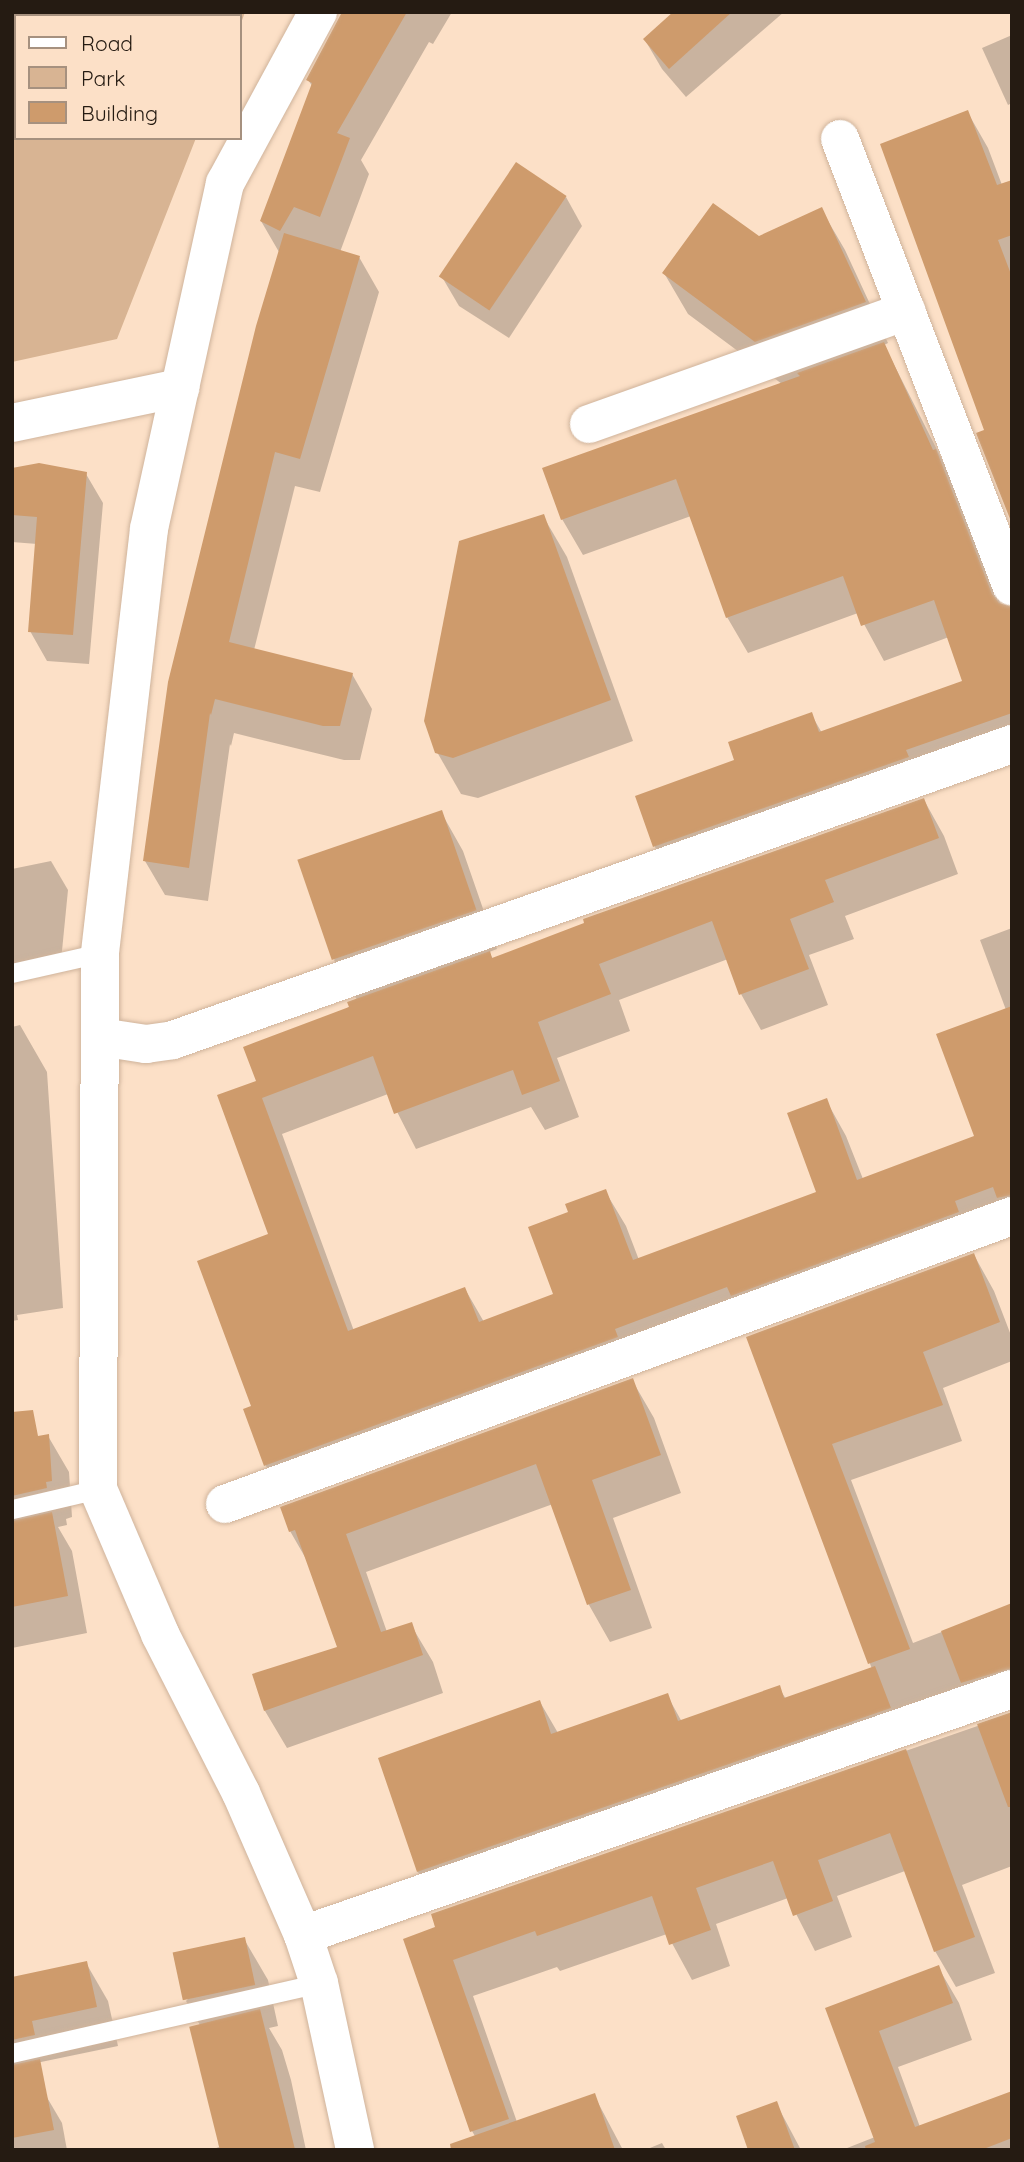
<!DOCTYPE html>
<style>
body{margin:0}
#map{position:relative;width:1024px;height:2162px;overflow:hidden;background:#fce0c7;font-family:Quicksand,sans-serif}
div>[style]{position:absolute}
.green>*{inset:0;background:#d8b493}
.shadow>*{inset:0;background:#0003}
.building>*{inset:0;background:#ce9b6c;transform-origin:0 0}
.roads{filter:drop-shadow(0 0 2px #cfb39b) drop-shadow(0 0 2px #cfb39b)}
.service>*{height:19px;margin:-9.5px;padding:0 9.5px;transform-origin:9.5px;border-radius:9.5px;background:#fff}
.minor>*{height:38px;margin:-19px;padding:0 19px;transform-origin:19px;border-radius:19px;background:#fff}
span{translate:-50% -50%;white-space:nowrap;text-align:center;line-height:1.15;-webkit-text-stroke:5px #fce0c7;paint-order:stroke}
.frame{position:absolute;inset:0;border:14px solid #251b12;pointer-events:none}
.legend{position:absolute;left:14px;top:14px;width:228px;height:126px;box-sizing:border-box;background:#fce0c7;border:2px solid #a6917f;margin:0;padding:9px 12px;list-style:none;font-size:21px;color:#251b12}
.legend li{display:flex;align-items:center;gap:14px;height:35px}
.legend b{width:35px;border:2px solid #a6917f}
</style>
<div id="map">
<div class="green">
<i style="clip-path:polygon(12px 12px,245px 12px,240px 26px,240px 16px,16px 16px,16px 138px,196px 138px,117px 339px,12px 362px)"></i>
</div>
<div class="shadow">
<i style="clip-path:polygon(346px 12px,452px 12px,433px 44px,429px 42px,361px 160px,369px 174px,340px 252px,359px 257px,379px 292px,320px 492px,295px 486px,254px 650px,352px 674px,372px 709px,360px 760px,344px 760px,234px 733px,231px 746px,230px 744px,208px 901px,165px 895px,145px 861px,279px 252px,261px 221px,313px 87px,308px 80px)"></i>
<i style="clip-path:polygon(676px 12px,784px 12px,686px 97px,662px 69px,645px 40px)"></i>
<i style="clip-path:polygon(1012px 35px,1012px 103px,1008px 105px,982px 48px)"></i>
<i style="clip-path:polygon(968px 113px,988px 148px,1002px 185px,1012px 182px,1012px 520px,986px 431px)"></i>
<i style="clip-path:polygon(566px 197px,582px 226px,509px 338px,459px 306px,442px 277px)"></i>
<i style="clip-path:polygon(821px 209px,845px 250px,888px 343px,884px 345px,956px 487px,1002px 607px,1012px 609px,1012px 756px,675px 883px,655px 847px,637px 797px,737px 762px,811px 714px,822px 733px,964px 682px,949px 637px,884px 661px,858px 613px,748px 653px,727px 617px,691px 516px,583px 555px,562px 519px,782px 384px,688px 314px,664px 273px,759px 238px)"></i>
<i style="clip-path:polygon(12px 471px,86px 474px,103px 503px,89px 664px,47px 661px,30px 631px,37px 544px,12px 542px)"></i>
<i style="clip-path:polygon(543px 516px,567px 557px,633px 741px,478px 798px,461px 794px,437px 752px)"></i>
<i style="clip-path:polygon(924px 800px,944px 836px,958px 874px,845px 916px,854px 939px,809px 955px,828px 1005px,761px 1030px,741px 994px,728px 959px,619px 1000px,630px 1031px,557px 1058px,579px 1117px,545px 1130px,531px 1107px,416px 1149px,388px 1094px,282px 1134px,354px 1331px,465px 1289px,484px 1322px,555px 1295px,570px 1213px,605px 1191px,626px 1226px,639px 1260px,818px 1193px,826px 1100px,846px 1136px,863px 1179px,976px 1137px,1006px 1010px,980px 940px,1012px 928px,1012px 1224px,287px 1501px,266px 1466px,245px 1410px,253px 1407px,270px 1235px,258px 1082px,357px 1000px,334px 960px,441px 812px,463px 851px,497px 949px,489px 952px,493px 959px)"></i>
<i style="clip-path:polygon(51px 861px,68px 890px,61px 961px,12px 972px,12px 869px)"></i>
<i style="clip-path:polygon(20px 1025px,47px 1072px,63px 1308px,17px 1315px,18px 1320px,12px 1321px,12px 1027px)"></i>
<i style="clip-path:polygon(974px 1255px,994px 1291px,1012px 1338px,1012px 1361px,943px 1388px,962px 1441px,851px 1480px,913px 1643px,1012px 1605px,1012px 1709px,439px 1907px,418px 1872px,380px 1759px,540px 1702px,558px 1733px,667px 1695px,682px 1722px,779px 1688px,786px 1699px,872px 1669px,748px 1338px)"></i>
<i style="clip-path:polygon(632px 1380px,654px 1418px,681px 1493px,613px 1518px,652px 1628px,610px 1642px,589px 1605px,553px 1504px,366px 1572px,387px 1632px,411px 1625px,433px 1662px,443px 1693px,287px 1748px,265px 1711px,254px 1675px,339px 1648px,309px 1564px,290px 1531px)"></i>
<i style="clip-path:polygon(48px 1436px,69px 1472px,72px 1517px,66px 1519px,67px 1525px,58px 1527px,72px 1551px,87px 1633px,12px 1648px,12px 1444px)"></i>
<i style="clip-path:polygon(1012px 1714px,1012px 1866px,962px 1885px,995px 1973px,956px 1987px,935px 1951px,905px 1871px,837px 1896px,852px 1937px,815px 1951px,788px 1898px,716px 1924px,730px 1966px,692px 1980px,667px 1934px,560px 1971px,557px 1967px,473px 1996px,517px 2122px,594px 2095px,623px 2150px,483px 2150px,472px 2131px,433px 1915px)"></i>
<i style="clip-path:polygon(244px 1939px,268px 1980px,278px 2026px,269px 2028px,282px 2050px,291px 2080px,306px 2150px,211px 2150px,219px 2147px,200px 2025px,186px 2001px)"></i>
<i style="clip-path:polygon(86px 1963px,108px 2001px,118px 2046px,12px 2068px,12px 1979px)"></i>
<i style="clip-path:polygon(938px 1967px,959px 2003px,972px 2040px,898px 2067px,920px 2127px,1012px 2092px,1012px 2150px,842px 2150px,875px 2137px,828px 2009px)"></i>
<i style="clip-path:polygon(45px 2094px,62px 2123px,67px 2150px,12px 2150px,12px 2101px)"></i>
<i style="clip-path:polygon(776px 2103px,801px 2150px,750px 2150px)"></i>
<i style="clip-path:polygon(662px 2143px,666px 2150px,645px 2150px)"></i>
</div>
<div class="building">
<i style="clip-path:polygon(342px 12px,407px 12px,337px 133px,350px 138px,320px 217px,294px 207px,280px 231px,260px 221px,312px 83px,306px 80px)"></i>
<i style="clip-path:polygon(673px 12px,732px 12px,669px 69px,643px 39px)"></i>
<i style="clip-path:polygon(968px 110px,997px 185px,1012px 180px,1012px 235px,998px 240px,1012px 277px,1012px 524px,976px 433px,984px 430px,880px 144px)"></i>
<i style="left:516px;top:162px;width:61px;height:138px;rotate:34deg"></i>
<i style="clip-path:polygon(713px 203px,759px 236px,822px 207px,866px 302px,755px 342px,662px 273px)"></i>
<i style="clip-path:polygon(284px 233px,360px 256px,300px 459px,275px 452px,229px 642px,353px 673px,340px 726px,323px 726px,215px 699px,211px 715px,210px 713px,189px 868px,143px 861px,168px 682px,256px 326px)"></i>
<i style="clip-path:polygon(884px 342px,933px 450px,936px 449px,992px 594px,999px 603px,1012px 607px,1012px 713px,906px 750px,909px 757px,653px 847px,635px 796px,734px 760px,728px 742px,812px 712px,819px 732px,962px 681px,934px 600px,861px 626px,843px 576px,726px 618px,676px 479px,561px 520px,542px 468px,800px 376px,797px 373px)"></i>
<i style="clip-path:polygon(39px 463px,87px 472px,73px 635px,28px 632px,37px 517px,12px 515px,12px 468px)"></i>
<i style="clip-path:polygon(544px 514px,611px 700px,453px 758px,435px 753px,424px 721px,459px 541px)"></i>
<i style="clip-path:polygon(924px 798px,939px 838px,825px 880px,834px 902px,790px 919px,809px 969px,739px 995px,712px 921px,599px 964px,611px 994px,538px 1022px,560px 1081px,522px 1095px,513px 1070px,394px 1114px,373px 1056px,262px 1098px,348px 1331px,465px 1287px,479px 1322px,553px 1294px,528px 1227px,568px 1212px,565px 1204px,606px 1189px,633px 1260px,816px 1192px,787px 1113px,827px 1098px,857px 1180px,974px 1136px,936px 1034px,1012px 1006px,1012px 1195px,997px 1198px,993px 1187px,955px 1201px,959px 1212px,731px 1296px,727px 1287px,615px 1329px,618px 1337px,264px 1466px,243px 1409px,251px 1406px,197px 1261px,268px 1234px,217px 1095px,256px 1081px,243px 1047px,349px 1007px,347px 1002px,490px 951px,492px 958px,584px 923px,583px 919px)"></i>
<i style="left:442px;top:810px;width:106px;height:153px;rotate:71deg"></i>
<i style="clip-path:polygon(974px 1253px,1000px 1322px,923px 1352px,943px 1405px,832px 1444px,910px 1649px,868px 1664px,746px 1337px)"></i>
<i style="clip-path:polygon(633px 1378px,661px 1455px,592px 1480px,631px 1590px,587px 1605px,536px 1464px,346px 1534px,381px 1632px,412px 1622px,423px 1655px,264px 1711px,252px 1674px,337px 1647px,295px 1530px,289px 1532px,280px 1507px)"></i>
<i style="clip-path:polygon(33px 1410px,38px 1436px,49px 1434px,52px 1481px,46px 1482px,47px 1488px,12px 1496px,12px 1412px)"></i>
<i style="clip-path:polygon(52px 1512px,68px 1596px,12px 1607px,12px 1521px)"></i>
<i style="clip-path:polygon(1012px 1603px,1012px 1668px,961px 1683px,941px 1631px)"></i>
<i style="clip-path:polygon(875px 1666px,891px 1708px,417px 1872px,378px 1758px,540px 1700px,551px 1734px,668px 1693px,678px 1721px,780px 1685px,784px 1698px)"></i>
<i style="clip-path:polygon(1012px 1712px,1012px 1807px,1008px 1807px,977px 1724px)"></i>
<i style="clip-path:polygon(906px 1749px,975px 1937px,934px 1952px,890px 1833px,818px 1860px,833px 1901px,793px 1916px,773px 1861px,696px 1888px,711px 1930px,669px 1945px,652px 1896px,537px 1936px,535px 1931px,453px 1960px,509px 2119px,470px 2132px,403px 1939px,435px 1927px,431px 1914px)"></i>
<i style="left:245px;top:1937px;width:49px;height:74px;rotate:78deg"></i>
<i style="clip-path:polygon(87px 1961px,97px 2007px,32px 2021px,35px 2035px,12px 2040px,12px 1977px)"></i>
<i style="clip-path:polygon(939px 1965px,953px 2003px,879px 2031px,915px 2127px,1012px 2091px,1012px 2138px,981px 2150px,866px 2150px,865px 2146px,875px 2142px,825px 2008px)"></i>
<i style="left:260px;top:2009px;width:145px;height:73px;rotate:76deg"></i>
<i style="clip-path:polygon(40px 2059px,54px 2130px,12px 2138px,12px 2065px)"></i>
<i style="clip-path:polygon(595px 2093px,615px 2150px,451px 2150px,450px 2144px)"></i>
<i style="clip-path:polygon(777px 2101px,795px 2150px,748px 2150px,736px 2116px)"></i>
</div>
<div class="roads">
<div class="service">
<i style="left:12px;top:973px;width:90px;rotate:-12.8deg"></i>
<i style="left:12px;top:1509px;width:88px;rotate:-13.1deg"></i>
<i style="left:12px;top:2053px;width:315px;rotate:-12.8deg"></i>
</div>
<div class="minor">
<i style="left:318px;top:12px;width:195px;rotate:118.5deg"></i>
<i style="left:225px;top:183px;width:354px;rotate:102.4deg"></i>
<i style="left:149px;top:529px;width:427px;rotate:96.6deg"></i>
<i style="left:100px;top:953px;width:536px;rotate:90.21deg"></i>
<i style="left:98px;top:1489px;width:158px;rotate:66.8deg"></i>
<i style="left:160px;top:1634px;width:178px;rotate:63deg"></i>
<i style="left:241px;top:1793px;width:155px;rotate:66.4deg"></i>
<i style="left:303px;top:1935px;width:51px;rotate:71.6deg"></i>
<i style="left:319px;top:1983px;width:171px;rotate:77.8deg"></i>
<i style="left:840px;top:139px;width:479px;rotate:69deg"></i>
<i style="left:12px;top:423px;width:172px;rotate:-11.8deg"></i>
<i style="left:589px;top:424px;width:337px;rotate:-19.6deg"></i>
<i style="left:100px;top:1037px;width:47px;rotate:8.7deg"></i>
<i style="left:146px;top:1044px;width:27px;rotate:-8deg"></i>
<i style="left:173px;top:1040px;width:890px;rotate:-19.43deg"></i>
<i style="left:225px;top:1504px;width:838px;rotate:-20.1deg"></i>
<i style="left:303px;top:1935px;width:750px;rotate:-19.14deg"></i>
</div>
</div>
<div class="frame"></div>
<ul class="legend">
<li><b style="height:9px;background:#fff"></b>Road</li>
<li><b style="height:19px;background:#d8b493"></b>Park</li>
<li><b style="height:19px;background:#ce9b6c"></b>Building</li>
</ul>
</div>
